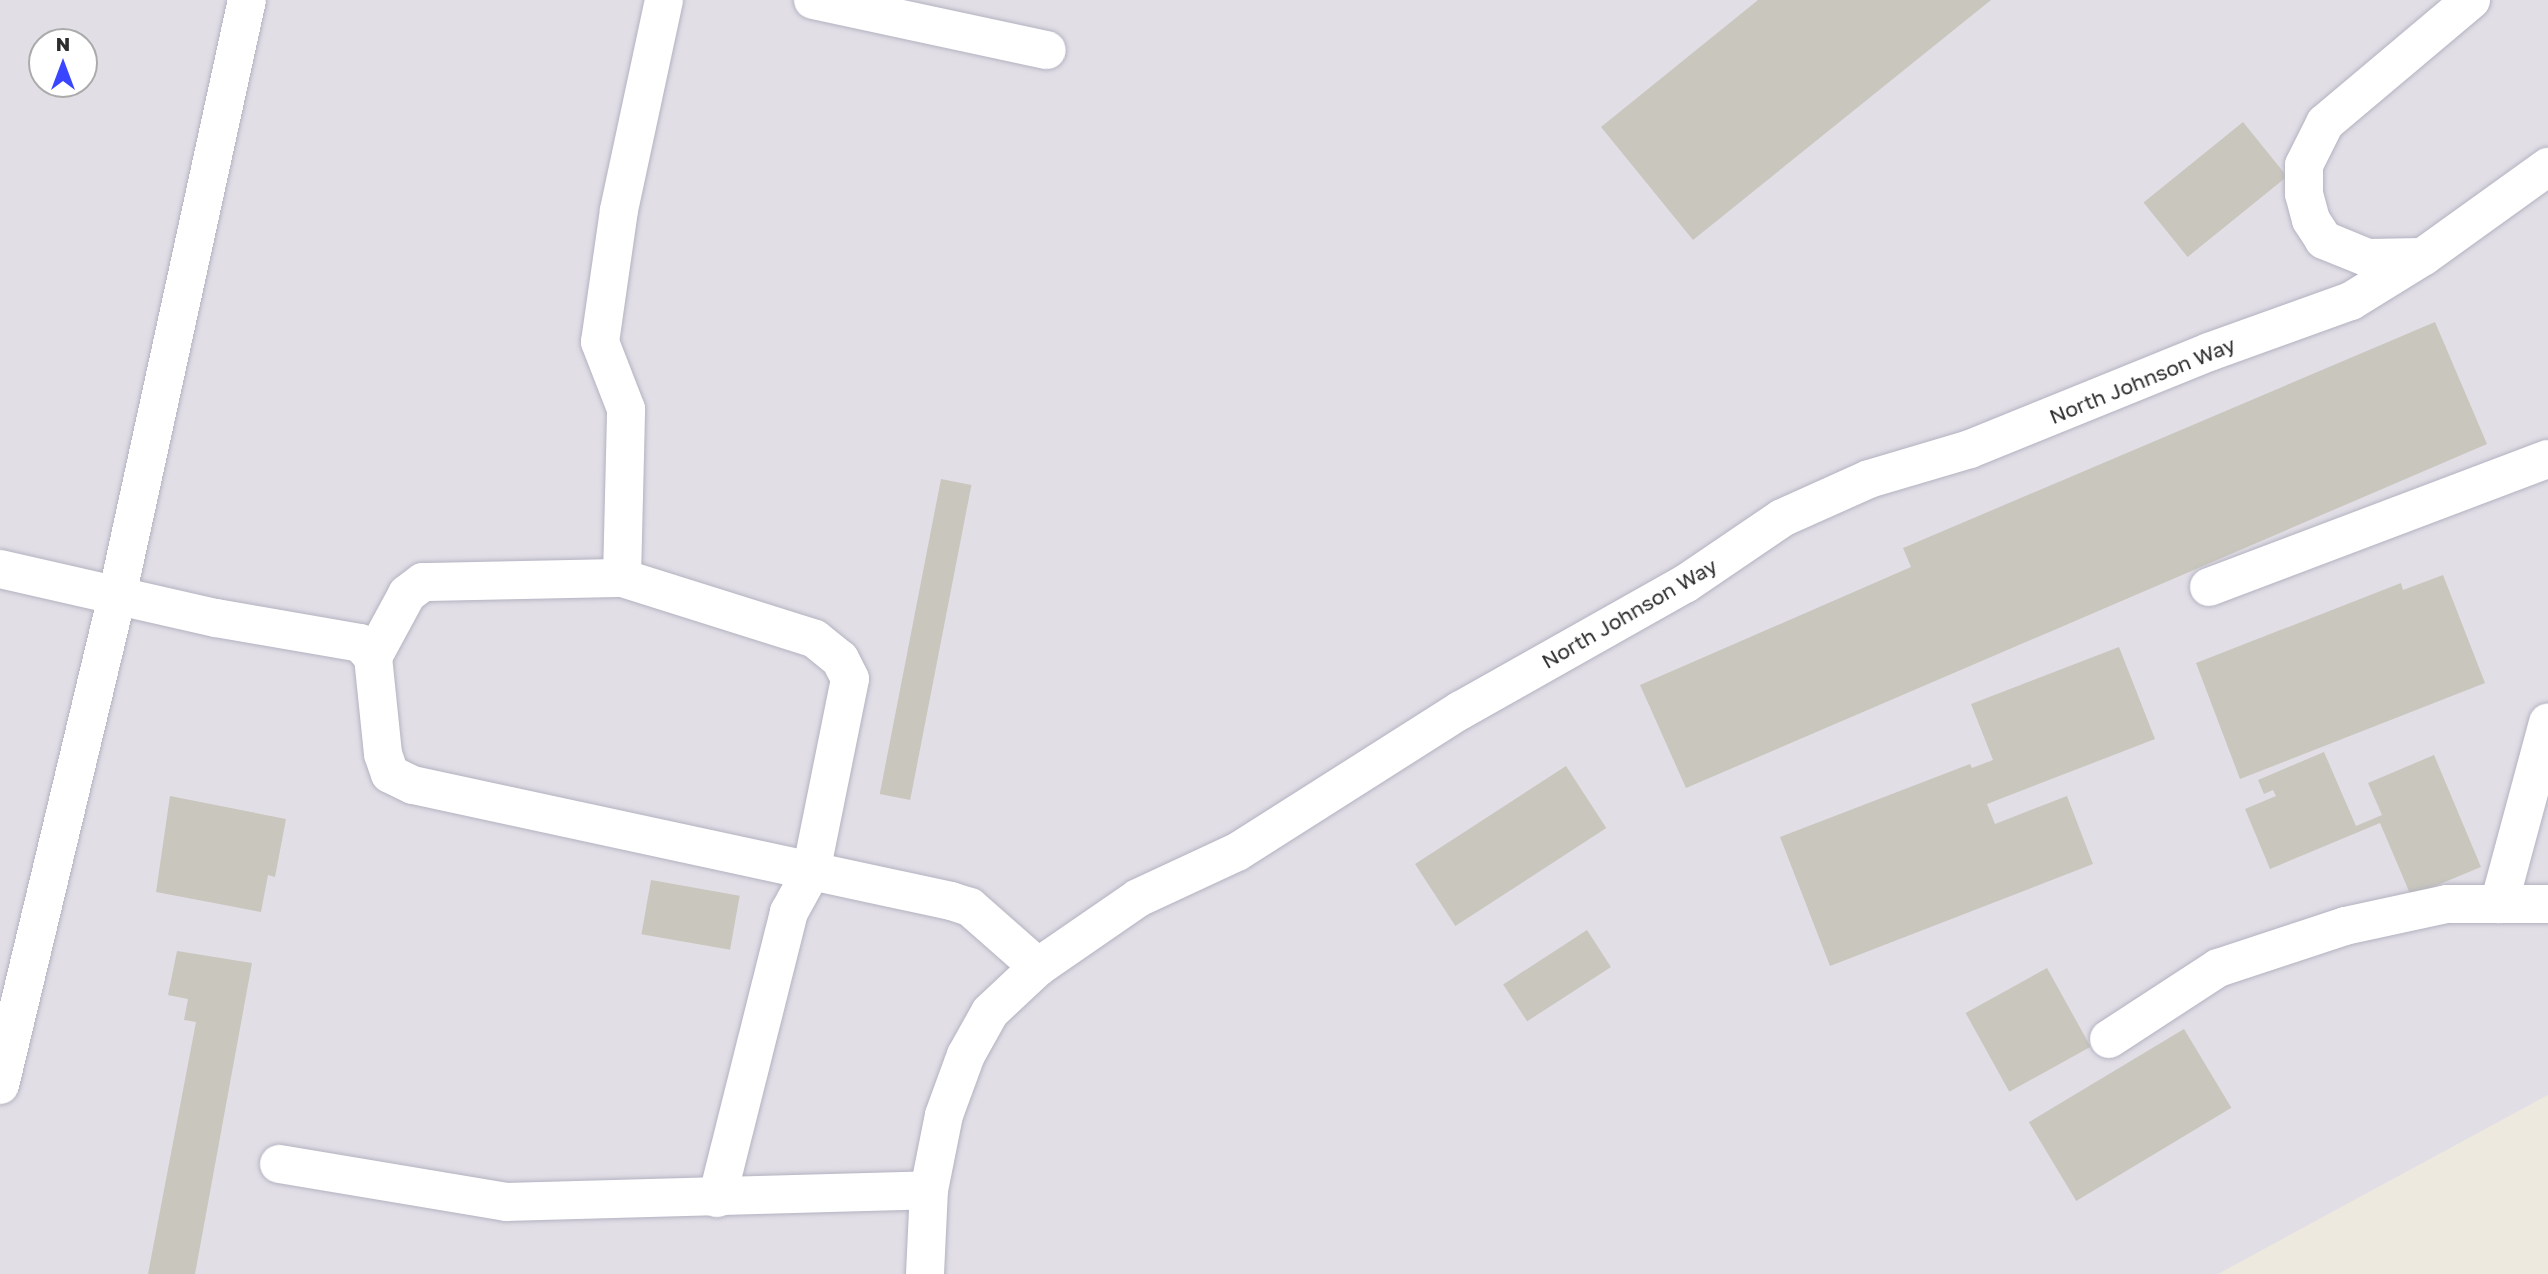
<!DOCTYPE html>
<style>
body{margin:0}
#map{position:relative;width:2548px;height:1274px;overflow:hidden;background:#eee9de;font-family:"Golos Text",sans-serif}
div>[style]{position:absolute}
.industrial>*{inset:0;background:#e2dee6}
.building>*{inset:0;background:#c9c6bd;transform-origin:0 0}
.roads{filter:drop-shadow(0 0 2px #b2b2c0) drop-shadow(0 0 2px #b2b2c0)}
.minor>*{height:38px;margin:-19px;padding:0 19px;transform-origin:19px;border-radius:19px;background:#fff}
span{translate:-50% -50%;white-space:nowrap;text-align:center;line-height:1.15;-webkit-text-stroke:7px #fff;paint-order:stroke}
.street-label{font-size:21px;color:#2c2c2c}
.north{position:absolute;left:28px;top:28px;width:70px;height:70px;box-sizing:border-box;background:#fff;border:2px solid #ababab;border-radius:50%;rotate:0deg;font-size:19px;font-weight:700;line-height:28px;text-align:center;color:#2c2c2c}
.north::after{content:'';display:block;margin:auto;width:24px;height:32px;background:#3945ff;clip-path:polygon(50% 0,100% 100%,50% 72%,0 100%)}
</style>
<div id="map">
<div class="industrial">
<i style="clip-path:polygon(evenodd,0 0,2548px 0,2548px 1095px,2218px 1274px,0 1274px,0 0,42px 42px,84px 42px,84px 84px,42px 84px,42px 42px)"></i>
</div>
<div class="building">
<i style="clip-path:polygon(1758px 0,1991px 0,1693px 240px,1601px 127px)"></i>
<i style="left:2243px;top:122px;width:70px;height:128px;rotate:51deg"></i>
<i style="clip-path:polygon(2435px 322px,2487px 444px,1686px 788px,1640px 685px,1911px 567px,1903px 548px)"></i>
<i style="left:941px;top:479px;width:31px;height:321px;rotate:11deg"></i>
<i style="clip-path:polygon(2443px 575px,2485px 683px,2240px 779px,2196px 663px,2401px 583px,2403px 590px)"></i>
<i style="clip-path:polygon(2119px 647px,2155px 739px,1987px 804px,1995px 824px,2067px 796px,2093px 864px,1830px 966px,1780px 837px,1970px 764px,1972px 768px,1993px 760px,1971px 704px)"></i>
<i style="clip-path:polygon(2324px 752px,2356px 826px,2382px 815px,2368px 783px,2434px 755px,2481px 867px,2411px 896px,2380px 823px,2270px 869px,2245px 809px,2276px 796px,2273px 790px,2264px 794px,2258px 780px)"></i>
<i style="left:1566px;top:766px;width:74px;height:180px;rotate:57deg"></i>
<i style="clip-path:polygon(170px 796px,286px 819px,275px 877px,268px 875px,261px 912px,156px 892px)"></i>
<i style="left:651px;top:880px;width:90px;height:55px;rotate:10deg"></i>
<i style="left:1587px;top:930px;width:44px;height:100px;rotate:57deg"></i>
<i style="clip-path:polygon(177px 951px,252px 963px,195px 1274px,148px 1274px,196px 1022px,184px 1020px,188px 999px,168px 995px)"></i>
<i style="left:2047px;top:968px;width:90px;height:93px;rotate:61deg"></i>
<i style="left:2184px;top:1029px;width:92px;height:181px;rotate:59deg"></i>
</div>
<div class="roads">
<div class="minor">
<i style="left:813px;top:0;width:239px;rotate:12.1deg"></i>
<i style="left:2422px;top:257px;width:54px;rotate:178.9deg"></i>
<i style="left:2368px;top:258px;width:48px;rotate:-157.8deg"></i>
<i style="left:2324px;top:240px;width:24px;rotate:-123deg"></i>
<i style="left:2311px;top:220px;width:27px;rotate:-105deg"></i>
<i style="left:2304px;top:194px;width:29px;rotate:-90deg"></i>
<i style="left:2304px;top:165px;width:47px;rotate:-63.4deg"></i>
<i style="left:2325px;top:123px;width:191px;rotate:-40.1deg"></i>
<i style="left:0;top:569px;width:221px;rotate:12.8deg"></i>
<i style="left:216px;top:618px;width:146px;rotate:9.8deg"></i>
<i style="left:360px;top:643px;width:19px;rotate:47deg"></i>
<i style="left:373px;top:657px;width:98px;rotate:84.1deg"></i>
<i style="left:383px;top:754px;width:21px;rotate:71deg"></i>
<i style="left:390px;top:774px;width:25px;rotate:26deg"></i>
<i style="left:413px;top:785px;width:550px;rotate:12.17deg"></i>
<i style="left:951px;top:901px;width:20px;rotate:18deg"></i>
<i style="left:970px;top:907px;width:91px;rotate:41.4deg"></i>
<i style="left:622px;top:578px;width:169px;rotate:-88.6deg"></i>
<i style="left:626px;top:409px;width:72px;rotate:-111.2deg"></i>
<i style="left:600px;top:342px;width:133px;rotate:-81.8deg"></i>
<i style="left:619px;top:210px;width:215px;rotate:-77.9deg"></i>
<i style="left:2209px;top:587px;width:362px;rotate:-20.7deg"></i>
<i style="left:373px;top:657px;width:72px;rotate:-61.6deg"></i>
<i style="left:407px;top:594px;width:20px;rotate:-37deg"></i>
<i style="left:423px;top:582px;width:199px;rotate:-1.2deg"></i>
<i style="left:622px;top:578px;width:202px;rotate:17.5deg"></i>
<i style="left:815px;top:639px;width:32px;rotate:39deg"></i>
<i style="left:840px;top:659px;width:22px;rotate:63deg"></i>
<i style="left:850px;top:679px;width:197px;rotate:101.4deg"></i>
<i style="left:811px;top:872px;width:46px;rotate:118.8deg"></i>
<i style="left:789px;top:912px;width:295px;rotate:104.1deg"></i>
<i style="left:2499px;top:904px;width:188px;rotate:-74.9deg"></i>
<i style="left:2109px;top:1039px;width:130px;rotate:-33.1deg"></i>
<i style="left:2218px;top:968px;width:134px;rotate:-18.3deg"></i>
<i style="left:2345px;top:926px;width:104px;rotate:-12.2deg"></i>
<i style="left:2447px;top:904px;width:101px"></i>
<i style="left:0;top:1085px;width:503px;rotate:-76.54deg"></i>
<i style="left:117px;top:596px;width:610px;rotate:-77.7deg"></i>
<i style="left:279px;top:1164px;width:230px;rotate:9.5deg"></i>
<i style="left:506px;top:1202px;width:423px;rotate:-1.6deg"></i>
<i style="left:925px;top:1274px;width:84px;rotate:-87.3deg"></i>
<i style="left:929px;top:1190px;width:76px;rotate:-78.7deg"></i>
<i style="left:944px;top:1115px;width:64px;rotate:-69.9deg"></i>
<i style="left:966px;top:1055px;width:49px;rotate:-60.8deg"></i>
<i style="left:990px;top:1012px;width:66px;rotate:-43.2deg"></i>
<i style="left:1038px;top:967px;width:121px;rotate:-34.6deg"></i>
<i style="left:1138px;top:898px;width:109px;rotate:-24.9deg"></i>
<i style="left:1237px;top:852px;width:265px;rotate:-32.4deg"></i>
<i style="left:1461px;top:710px;width:257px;rotate:-29.4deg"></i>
<i style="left:1685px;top:584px;width:117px;rotate:-34.2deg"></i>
<i style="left:1782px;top:518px;width:95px;rotate:-24.1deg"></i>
<i style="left:1869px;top:479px;width:105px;rotate:-16.5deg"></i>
<i style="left:1970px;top:449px;width:258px;rotate:-22.1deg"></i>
<i style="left:2209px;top:352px;width:151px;rotate:-19.8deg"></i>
<i style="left:2351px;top:301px;width:86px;rotate:-31.7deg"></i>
<i style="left:2424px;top:256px;width:153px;rotate:-35.7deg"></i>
</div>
</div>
<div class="street-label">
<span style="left:2142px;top:380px;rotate:-22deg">North Johnson Way</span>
<span style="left:1629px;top:613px;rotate:-30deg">North Johnson Way</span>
</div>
<div class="north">N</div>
</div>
